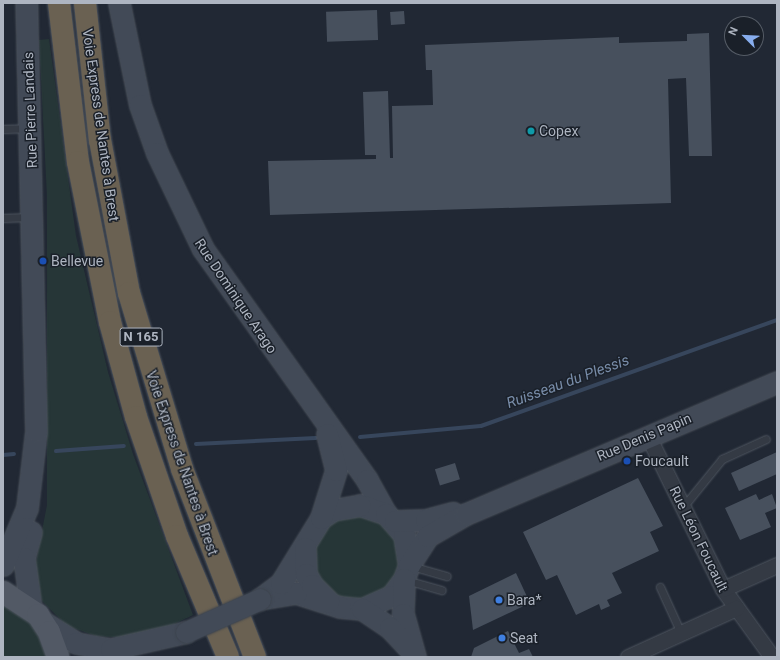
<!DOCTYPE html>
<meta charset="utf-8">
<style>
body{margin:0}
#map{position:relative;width:780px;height:660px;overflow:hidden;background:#212834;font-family:Roboto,sans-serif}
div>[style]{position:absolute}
.green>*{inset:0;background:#263637}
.round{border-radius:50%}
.stream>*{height:4px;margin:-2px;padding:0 2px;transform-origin:2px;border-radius:2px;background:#37465c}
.building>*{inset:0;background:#47505d;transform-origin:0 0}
.roads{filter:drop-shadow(0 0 1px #4e555f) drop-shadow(0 0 1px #4e555f)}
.lane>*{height:7px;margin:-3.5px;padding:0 3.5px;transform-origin:3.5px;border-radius:3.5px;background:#343a44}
.street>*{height:15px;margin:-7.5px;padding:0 7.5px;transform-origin:7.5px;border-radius:7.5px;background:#343a44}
.secondary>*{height:21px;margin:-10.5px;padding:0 10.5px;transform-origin:10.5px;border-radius:10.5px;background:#424a57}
.primary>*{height:22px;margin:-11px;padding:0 11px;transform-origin:11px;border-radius:11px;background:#525965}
.highway>*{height:22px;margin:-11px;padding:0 11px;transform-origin:11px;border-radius:11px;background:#6a6152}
.bridges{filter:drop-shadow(0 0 1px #3d444e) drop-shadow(0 0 1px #3d444e)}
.secondary-bridge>*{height:21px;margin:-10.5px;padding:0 10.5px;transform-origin:10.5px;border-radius:10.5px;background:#424a57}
.dots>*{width:11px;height:11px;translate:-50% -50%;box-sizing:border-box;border:2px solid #1a2029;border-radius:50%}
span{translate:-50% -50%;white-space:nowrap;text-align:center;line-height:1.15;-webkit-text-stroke:3px #1a2029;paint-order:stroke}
.shield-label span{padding:1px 3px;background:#1a2029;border:1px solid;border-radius:3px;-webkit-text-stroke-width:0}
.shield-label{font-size:13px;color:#aeb5c1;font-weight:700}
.street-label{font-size:14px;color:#aeb5c1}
.poi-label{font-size:14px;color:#aeb5c1}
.left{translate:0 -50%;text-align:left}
.water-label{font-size:15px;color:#788ca8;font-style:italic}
.frame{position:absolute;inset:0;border:4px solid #aeb5c1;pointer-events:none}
.north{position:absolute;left:724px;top:16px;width:40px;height:40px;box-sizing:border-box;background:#1a2029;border:1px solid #555c66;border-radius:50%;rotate:294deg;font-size:11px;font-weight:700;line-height:16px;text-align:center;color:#aeb5c1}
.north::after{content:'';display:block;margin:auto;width:14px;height:18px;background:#87aded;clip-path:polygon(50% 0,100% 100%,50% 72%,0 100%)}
</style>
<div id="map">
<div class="green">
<i style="clip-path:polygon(49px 39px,76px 236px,108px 372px,133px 454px,193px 615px,166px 628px,126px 638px,96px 636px,67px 626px,42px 601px,34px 572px,47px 505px,47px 196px,39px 40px)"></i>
<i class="round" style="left:312px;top:513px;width:88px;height:88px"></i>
<i style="clip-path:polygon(3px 600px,27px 614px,50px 657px,3px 657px)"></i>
</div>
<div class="stream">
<i style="left:360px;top:437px;width:121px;rotate:-5.2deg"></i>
<i style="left:481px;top:426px;width:314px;rotate:-19.7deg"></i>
<i style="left:196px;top:444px;width:120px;rotate:-2.9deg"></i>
<i style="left:56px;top:451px;width:68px;rotate:-4.2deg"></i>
<i style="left:3px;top:455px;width:11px;rotate:-5deg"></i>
</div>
<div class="building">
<i style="left:377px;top:10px;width:30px;height:51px;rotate:88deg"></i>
<i style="left:404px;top:11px;width:13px;height:14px;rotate:86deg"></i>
<i style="clip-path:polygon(709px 33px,712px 156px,689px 156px,686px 78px,668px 79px,671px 203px,270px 215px,268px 161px,376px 159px,376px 155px,365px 155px,363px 92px,388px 91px,390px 158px,393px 158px,392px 106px,433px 105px,432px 70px,426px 70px,425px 45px,619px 37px,619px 43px,687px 41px,687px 34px)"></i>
<i style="clip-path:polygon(777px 452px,777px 474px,739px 491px,731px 473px)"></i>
<i style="left:455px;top:463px;width:17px;height:21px;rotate:73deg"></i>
<i style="clip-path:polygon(638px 478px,663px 526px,650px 532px,659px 551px,612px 573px,622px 593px,607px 600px,610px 606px,601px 610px,599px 604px,576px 615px,557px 575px,546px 580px,523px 532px)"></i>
<i style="clip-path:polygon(756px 494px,759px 500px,772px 494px,777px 508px,765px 513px,771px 527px,740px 540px,725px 508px)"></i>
<i style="clip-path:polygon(516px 573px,530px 603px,473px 630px,469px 596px)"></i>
<i style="clip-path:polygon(508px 631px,519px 653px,529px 649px,533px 657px,471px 657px,474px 648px)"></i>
</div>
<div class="roads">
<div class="lane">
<i style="left:3px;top:129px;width:24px;rotate:-2deg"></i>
<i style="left:3px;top:218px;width:26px;rotate:-2deg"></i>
<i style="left:683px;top:507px;width:62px;rotate:-50.9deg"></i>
<i style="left:722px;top:459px;width:48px;rotate:-24.4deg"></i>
<i style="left:411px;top:566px;width:37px;rotate:16deg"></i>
<i style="left:406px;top:580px;width:37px;rotate:16deg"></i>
<i style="left:660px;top:587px;width:51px;rotate:65.5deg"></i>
</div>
<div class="street">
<i style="left:648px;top:436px;width:170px;rotate:63.9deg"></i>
<i style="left:723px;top:589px;width:84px;rotate:54.2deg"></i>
<i style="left:723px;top:589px;width:59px;rotate:-24deg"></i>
<i style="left:628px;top:657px;width:119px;rotate:-24.4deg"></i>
</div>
<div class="secondary">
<i style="left:119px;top:3px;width:104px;rotate:78.4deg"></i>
<i style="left:140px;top:105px;width:51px;rotate:70.5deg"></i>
<i style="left:157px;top:153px;width:106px;rotate:64.4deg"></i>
<i style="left:203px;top:249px;width:283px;rotate:54.6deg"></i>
<i style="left:367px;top:480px;width:39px;rotate:61deg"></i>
<i style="left:360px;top:505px;width:28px;rotate:19deg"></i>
<i style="left:386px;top:514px;width:28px;rotate:49deg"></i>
<i style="left:404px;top:535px;width:30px;rotate:81deg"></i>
<i style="left:409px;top:565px;width:15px;rotate:110deg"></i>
<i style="left:404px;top:579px;width:21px;rotate:127deg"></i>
<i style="left:391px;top:596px;width:32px;rotate:156deg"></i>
<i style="left:362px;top:609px;width:22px;rotate:-175deg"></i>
<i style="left:340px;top:607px;width:46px;rotate:-162.3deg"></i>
<i style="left:296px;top:593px;width:36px;rotate:171deg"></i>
<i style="left:260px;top:599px;width:26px;rotate:-37deg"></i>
<i style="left:281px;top:583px;width:76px;rotate:-58.4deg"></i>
<i style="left:321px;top:518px;width:14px;rotate:-34deg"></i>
<i style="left:333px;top:510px;width:27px;rotate:-10deg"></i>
<i style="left:321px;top:518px;width:50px;rotate:-72.6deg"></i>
<i style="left:336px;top:470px;width:37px;rotate:-104deg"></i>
<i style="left:395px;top:521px;width:31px;rotate:-2deg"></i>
<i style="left:426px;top:520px;width:28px;rotate:-15deg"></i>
<i style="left:31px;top:532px;width:27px;rotate:105deg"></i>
<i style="left:24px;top:558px;width:51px;rotate:82.2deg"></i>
<i style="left:305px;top:548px;width:26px;rotate:88deg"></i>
<i style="left:306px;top:574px;width:13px;rotate:61deg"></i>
<i style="left:312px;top:585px;width:23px;rotate:45deg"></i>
<i style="left:3px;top:565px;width:62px;rotate:-67.2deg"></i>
<i style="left:27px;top:508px;width:78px;rotate:-83.3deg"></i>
<i style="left:36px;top:431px;width:428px;rotate:-91.3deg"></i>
<i style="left:409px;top:565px;width:35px;rotate:-57deg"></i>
<i style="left:428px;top:536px;width:44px;rotate:-30.1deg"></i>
<i style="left:466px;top:514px;width:338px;rotate:-23deg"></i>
<i style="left:404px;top:579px;width:35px;rotate:92deg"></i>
<i style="left:403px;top:614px;width:45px;rotate:74.4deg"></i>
<i style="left:362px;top:609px;width:34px;rotate:34deg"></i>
<i style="left:390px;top:628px;width:33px;rotate:47deg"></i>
<i style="left:43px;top:622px;width:39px;rotate:32deg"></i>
<i style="left:76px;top:643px;width:36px;rotate:10deg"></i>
<i style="left:111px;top:649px;width:77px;rotate:-12.8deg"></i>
</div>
<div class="primary">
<i style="left:3px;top:592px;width:42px;rotate:33.3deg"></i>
<i style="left:38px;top:615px;width:20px;rotate:57deg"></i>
<i style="left:49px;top:632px;width:27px;rotate:70deg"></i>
</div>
<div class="highway">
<i style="left:59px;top:3px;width:160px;rotate:83.2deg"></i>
<i style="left:78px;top:162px;width:163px;rotate:78.7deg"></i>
<i style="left:110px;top:322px;width:98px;rotate:74.7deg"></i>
<i style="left:136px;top:417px;width:126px;rotate:71deg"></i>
<i style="left:177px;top:536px;width:131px;rotate:67.1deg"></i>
<i style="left:85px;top:3px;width:138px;rotate:83.8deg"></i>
<i style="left:100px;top:140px;width:156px;rotate:79.3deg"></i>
<i style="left:129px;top:293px;width:184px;rotate:73.2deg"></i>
<i style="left:182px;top:469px;width:202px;rotate:68.8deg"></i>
</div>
</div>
<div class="bridges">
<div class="secondary-bridge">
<i style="left:186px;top:632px;width:81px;rotate:-24deg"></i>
</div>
</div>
<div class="dots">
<i style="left:531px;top:131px;background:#0f9aa8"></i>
<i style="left:43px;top:261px;background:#1a4fb4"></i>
<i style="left:627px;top:461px;background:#1a4fb4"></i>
<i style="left:499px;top:600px;background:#3f7fe0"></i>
<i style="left:502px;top:638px;background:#3f7fe0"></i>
</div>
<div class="shield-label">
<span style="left:141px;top:337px">N 165</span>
</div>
<div class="street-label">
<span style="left:30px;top:110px;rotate:-92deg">Rue Pierre Landais</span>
<span style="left:101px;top:125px;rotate:82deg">Voie Express de Nantes à Brest</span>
<span style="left:236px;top:296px;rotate:56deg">Rue Dominique Arago</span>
<span style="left:644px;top:437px;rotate:-23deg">Rue Denis Papin</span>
<span style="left:182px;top:463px;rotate:71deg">Voie Express de Nantes à Brest</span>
<span style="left:699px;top:539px;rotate:64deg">Rue Léon Foucault</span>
</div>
<div class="poi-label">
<span class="left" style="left:539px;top:131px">Copex</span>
<span class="left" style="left:51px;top:261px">Bellevue</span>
<span class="left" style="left:635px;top:461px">Foucault</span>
<span class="left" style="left:507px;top:600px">Bara*</span>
<span class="left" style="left:510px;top:638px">Seat</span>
</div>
<div class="water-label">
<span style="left:568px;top:382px;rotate:-20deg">Ruisseau du Plessis</span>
</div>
<div class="frame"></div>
<div class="north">N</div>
</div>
